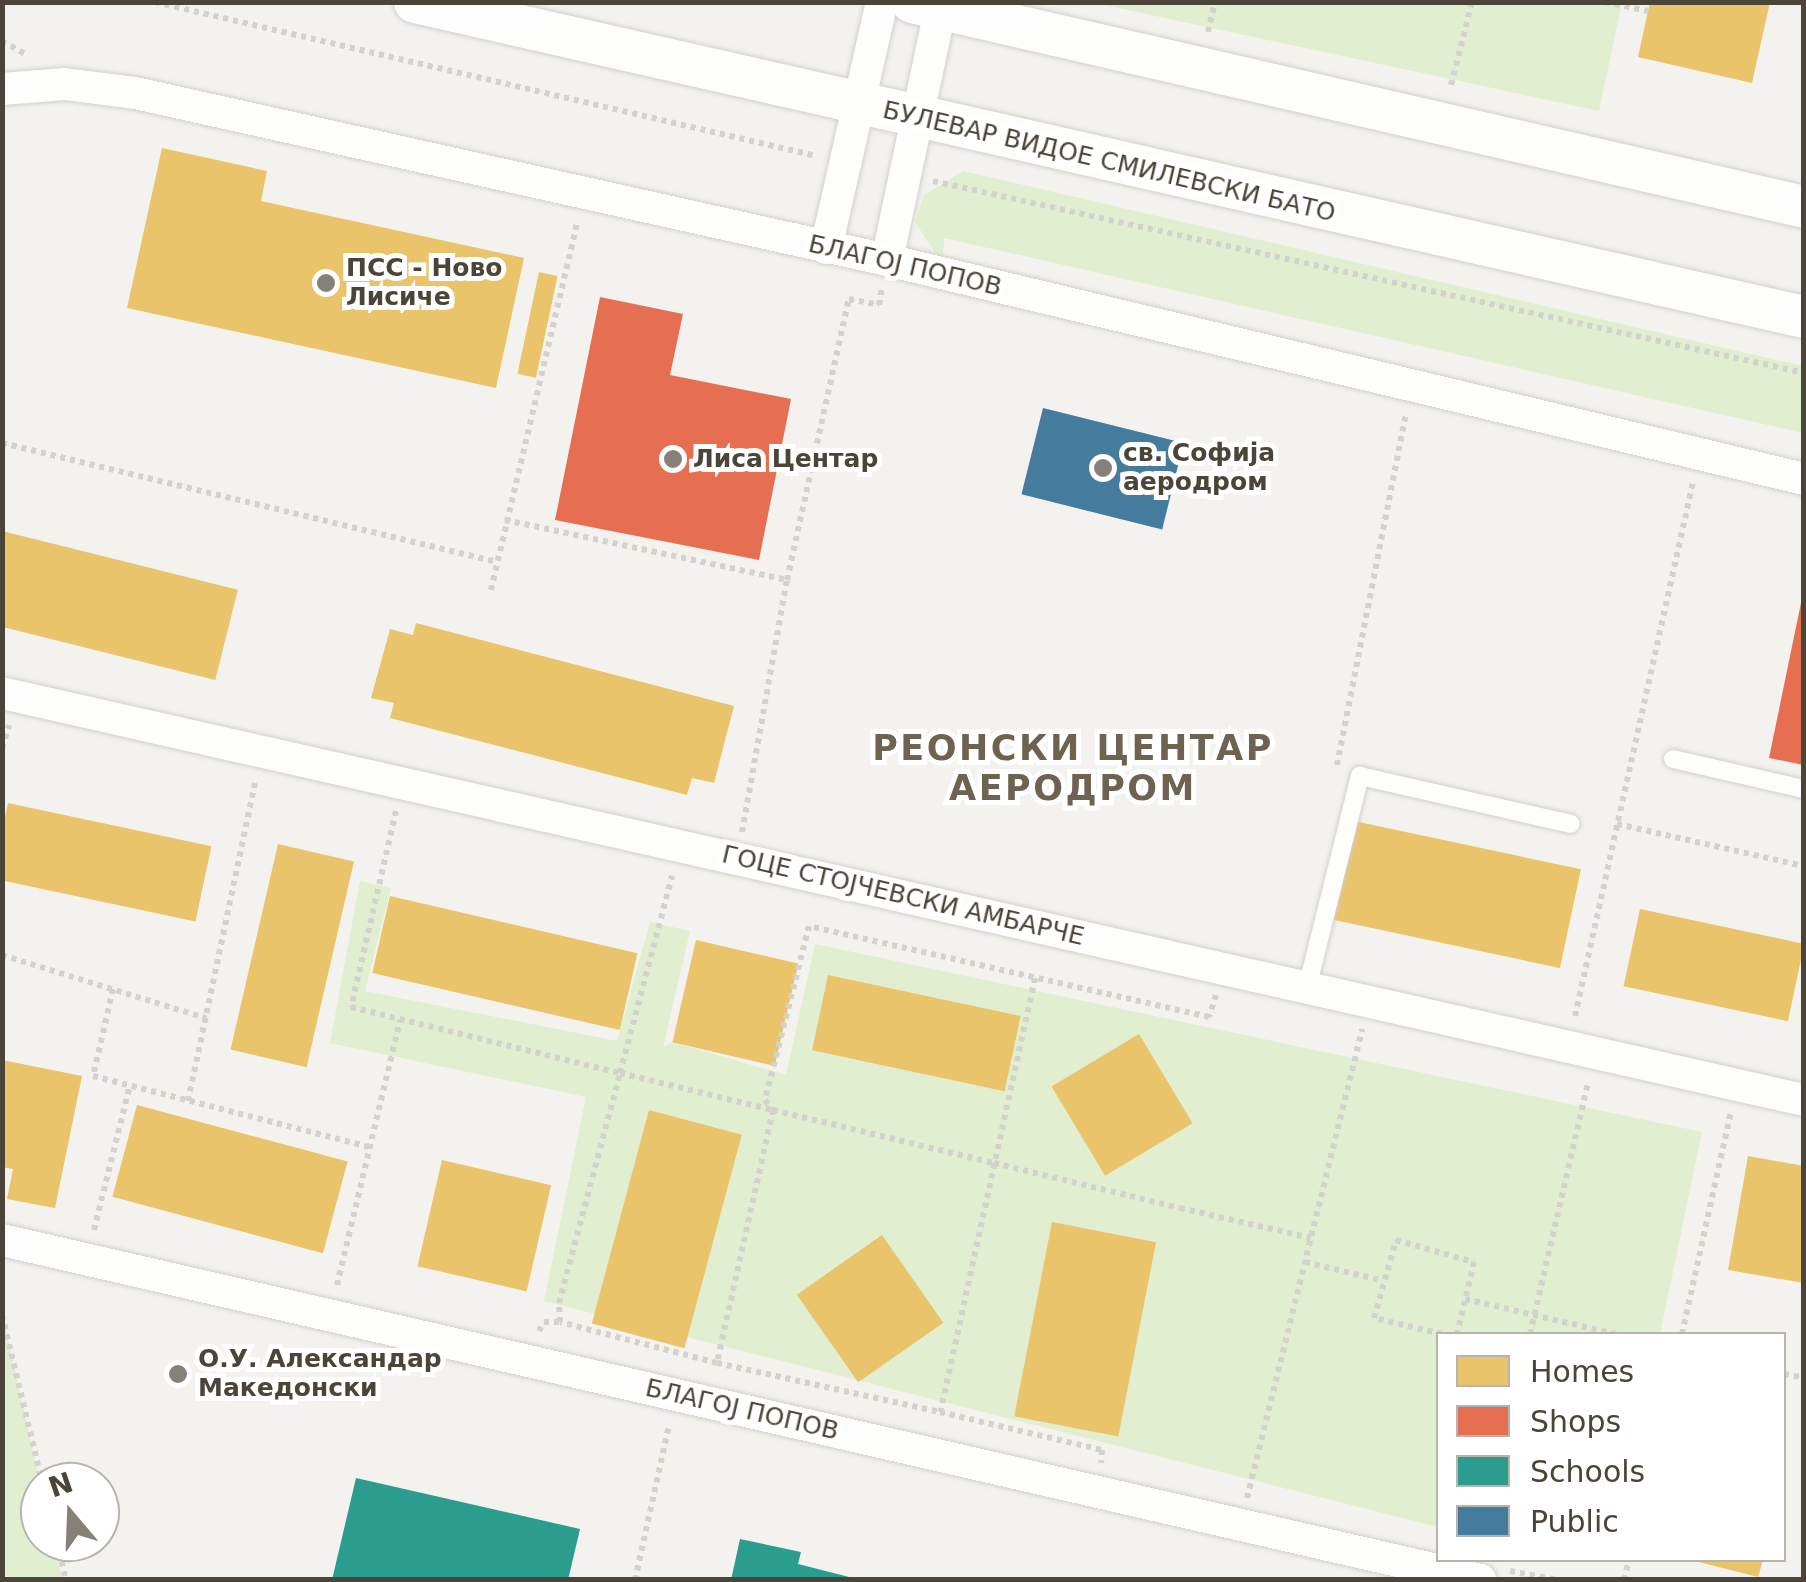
<!DOCTYPE html>
<meta charset="utf-8">
<style>
body{margin:0}
#map{position:relative;width:1806px;height:1582px;overflow:hidden;background:#f4f2ee;font-family:"DejaVu Sans",sans-serif}
div>[style]{position:absolute}
.green>*{inset:0;background:#e1eecf}
.homes>*{inset:0;background:#e9c46a;transform-origin:0 0}
.shops>*{inset:0;background:#e76f51}
.schools>*{inset:0;background:#2a9d8f}
.public>*{inset:0;background:#457b9d;transform-origin:0 0}
.path>*{height:6px;margin-top:-3px;transform-origin:0;background:repeating-linear-gradient(90deg,#d3d2cc 0 5px,transparent 0 10px)}
.roads{filter:drop-shadow(0 0 2px #d2d0cb) drop-shadow(0 0 2px #d2d0cb)}
.service>*{height:18px;margin:-9px;padding:0 9px;transform-origin:9px;border-radius:9px;background:#fdfdfc}
.minor>*{height:32px;margin:-16px;padding:0 16px;transform-origin:16px;border-radius:16px;background:#fdfdfc}
.tertiary>*{height:42px;margin:-21px;padding:0 21px;transform-origin:21px;border-radius:21px;background:#fdfdfc}
.dots>*{width:28px;height:28px;translate:-50% -50%;box-sizing:border-box;border:5px solid #fff;border-radius:50%}
span{translate:-50% -50%;white-space:nowrap;text-align:center;line-height:1.15;-webkit-text-stroke:10px #fff;paint-order:stroke}
.street-label{font-size:25px;color:#4b4439}
.poi-label{font-size:25px;color:#4b4439;font-weight:700}
.left{translate:0 -50%;text-align:left}
.district-label{font-size:35px;color:#6e6250;font-weight:700;letter-spacing:2.5px}
.frame{position:absolute;inset:0;border:5px solid #4b4439;pointer-events:none}
.legend{position:absolute;left:1436px;top:1332px;width:350px;height:230px;box-sizing:border-box;background:#fff;border:2px solid #b7b4b0;margin:0;padding:12px 18px;list-style:none;font-size:30px;color:#4b4439}
.legend li{display:flex;align-items:center;gap:20px;height:50px}
.legend b{width:50px;border:2px solid #b7b4b0}
.north{position:absolute;left:20px;top:1462px;width:100px;height:100px;box-sizing:border-box;background:#fff;border:2px solid #b7b4b0;border-radius:50%;rotate:341deg;font-size:28px;font-weight:700;line-height:40px;text-align:center;color:#4b4439}
.north::after{content:'';display:block;margin:auto;width:35px;height:45px;background:#868178;clip-path:polygon(50% 0,100% 100%,50% 72%,0 100%)}
</style>
<div id="map">
<div class="green">
<i style="clip-path:polygon(1095px 3px,1622px 2px,1622px 3px,1599px 111px)"></i>
<i style="clip-path:polygon(963px 171px,1803px 366px,1803px 433px,944px 238px,943px 264px,915px 222px,924px 195px)"></i>
<i style="clip-path:polygon(360px 881px,391px 888px,365px 991px,617px 1041px,650px 922px,659px 924px,690px 931px,663px 1048px,672px 1042px,786px 1075px,815px 944px,1702px 1132px,1660px 1334px,1438px 1334px,1438px 1527px,544px 1301px,586px 1097px,330px 1043px)"></i>
<i style="clip-path:polygon(3px 1316px,40px 1483px,40px 1542px,53px 1542px,62px 1579px,3px 1579px)"></i>
</div>
<div class="homes">
<i style="clip-path:polygon(1650px 2px,1770px 2px,1752px 83px,1638px 57px)"></i>
<i style="clip-path:polygon(162px 148px,267px 171px,261px 201px,524px 258px,496px 388px,127px 308px)"></i>
<i style="left:539px;top:272px;width:19px;height:104px;rotate:12deg"></i>
<i style="left:2px;top:531px;width:243px;height:93px;rotate:14deg"></i>
<i style="clip-path:polygon(416px 623px,734px 706px,714px 783px,692px 778px,687px 795px,390px 718px,394px 703px,371px 698px,390px 629px,413px 635px)"></i>
<i style="left:8px;top:803px;width:208px;height:77px;rotate:12deg"></i>
<i style="left:1354px;top:821px;width:232px;height:101px;rotate:12deg"></i>
<i style="left:278px;top:844px;width:78px;height:211px;rotate:13deg"></i>
<i style="left:390px;top:896px;width:254px;height:79px;rotate:13deg"></i>
<i style="left:1640px;top:909px;width:168px;height:79px;rotate:12deg"></i>
<i style="left:696px;top:940px;width:105px;height:105px;rotate:13deg"></i>
<i style="left:828px;top:975px;width:197px;height:77px;rotate:12deg"></i>
<i style="left:1139px;top:1034px;width:104px;height:102px;rotate:59deg"></i>
<i style="clip-path:polygon(2px 1060px,82px 1076px,55px 1208px,7px 1199px,13px 1169px,2px 1167px)"></i>
<i style="left:137px;top:1105px;width:218px;height:95px;rotate:15deg"></i>
<i style="left:649px;top:1110px;width:96px;height:221px;rotate:15deg"></i>
<i style="clip-path:polygon(1748px 1156px,1804px 1166px,1804px 1283px,1728px 1270px)"></i>
<i style="left:442px;top:1160px;width:112px;height:109px;rotate:13deg"></i>
<i style="left:1052px;top:1222px;width:106px;height:198px;rotate:11deg"></i>
<i style="left:882px;top:1235px;width:107px;height:104px;rotate:55deg"></i>
<i style="clip-path:polygon(1691px 1560px,1763px 1560px,1758px 1577px)"></i>
</div>
<div class="shops">
<i style="clip-path:polygon(600px 297px,683px 314px,670px 375px,791px 399px,759px 560px,555px 520px)"></i>
<i style="clip-path:polygon(1802px 598px,1804px 598px,1804px 765px,1769px 758px)"></i>
</div>
<div class="schools">
<i style="clip-path:polygon(356px 1478px,580px 1529px,568px 1580px,332px 1580px)"></i>
<i style="clip-path:polygon(740px 1539px,801px 1552px,798px 1564px,861px 1580px,731px 1580px)"></i>
</div>
<div class="public">
<i style="left:1043px;top:408px;width:145px;height:89px;rotate:14deg"></i>
</div>
<div class="path">
<i style="left:155px;top:2px;width:679px;rotate:13.11deg"></i>
<i style="left:1605px;top:2px;width:44px;rotate:11.8deg"></i>
<i style="left:1208px;top:32px;width:31px;rotate:-77deg"></i>
<i style="left:2px;top:41px;width:29px;rotate:29deg"></i>
<i style="left:1451px;top:85px;width:86px;rotate:-75.8deg"></i>
<i style="left:933px;top:181px;width:892px;rotate:12.43deg"></i>
<i style="left:2px;top:443px;width:509px;rotate:13.52deg"></i>
<i style="left:505px;top:520px;width:288px;rotate:12deg"></i>
<i style="left:491px;top:590px;width:380px;rotate:-76.8deg"></i>
<i style="left:2px;top:748px;width:24px;rotate:-73deg"></i>
<i style="left:1337px;top:765px;width:358px;rotate:-78.9deg"></i>
<i style="left:396px;top:811px;width:201px;rotate:102.9deg"></i>
<i style="left:351px;top:1007px;width:277px;rotate:13.8deg"></i>
<i style="left:620px;top:1073px;width:204px;rotate:-75.2deg"></i>
<i style="left:1617px;top:824px;width:192px;rotate:12.7deg"></i>
<i style="left:742px;top:832px;width:256px;rotate:-79.9deg"></i>
<i style="left:787px;top:580px;width:288px;rotate:-77.6deg"></i>
<i style="left:849px;top:299px;width:31px;rotate:11deg"></i>
<i style="left:879px;top:305px;width:18px;rotate:-81deg"></i>
<i style="left:2px;top:955px;width:214px;rotate:17.2deg"></i>
<i style="left:1035px;top:978px;width:444px;rotate:102.3deg"></i>
<i style="left:940px;top:1412px;width:166px;rotate:13.2deg"></i>
<i style="left:1102px;top:1450px;width:13px;rotate:94deg"></i>
<i style="left:113px;top:989px;width:89px;rotate:102.9deg"></i>
<i style="left:93px;top:1076px;width:286px;rotate:14.4deg"></i>
<i style="left:1216px;top:995px;width:23px;rotate:108deg"></i>
<i style="left:1209px;top:1017px;width:410px;rotate:-167.2deg"></i>
<i style="left:809px;top:926px;width:179px;rotate:104.2deg"></i>
<i style="left:765px;top:1100px;width:13px;rotate:51deg"></i>
<i style="left:773px;top:1110px;width:259px;rotate:102.5deg"></i>
<i style="left:717px;top:1363px;width:162px;rotate:-165.4deg"></i>
<i style="left:560px;top:1322px;width:19px;rotate:-93deg"></i>
<i style="left:559px;top:1303px;width:238px;rotate:-75.1deg"></i>
<i style="left:620px;top:1073px;width:157px;rotate:13.6deg"></i>
<i style="left:773px;top:1110px;width:227px;rotate:13.5deg"></i>
<i style="left:994px;top:1163px;width:191px;rotate:13.6deg"></i>
<i style="left:1180px;top:1208px;width:134px;rotate:12.9deg"></i>
<i style="left:1575px;top:1016px;width:547px;rotate:-77.54deg"></i>
<i style="left:188px;top:1101px;width:329px;rotate:-78.1deg"></i>
<i style="left:94px;top:1230px;width:149px;rotate:-76.1deg"></i>
<i style="left:1305px;top:1262px;width:77px;rotate:13.5deg"></i>
<i style="left:337px;top:1285px;width:272px;rotate:-76.6deg"></i>
<i style="left:1465px;top:1299px;width:155px;rotate:13.1deg"></i>
<i style="left:2px;top:1315px;width:172px;rotate:76.5deg"></i>
<i style="left:539px;top:1331px;width:10px;rotate:-61deg"></i>
<i style="left:544px;top:1322px;width:16px"></i>
<i style="left:1442px;top:1334px;width:70px;rotate:-166.8deg"></i>
<i style="left:1374px;top:1318px;width:81px;rotate:-74.2deg"></i>
<i style="left:1396px;top:1240px;width:81px;rotate:15.8deg"></i>
<i style="left:1474px;top:1262px;width:74px;rotate:103.3deg"></i>
<i style="left:1530px;top:1334px;width:259px;rotate:-77deg"></i>
<i style="left:1682px;top:1334px;width:227px;rotate:-77.6deg"></i>
<i style="left:717px;top:1363px;width:228px;rotate:12.4deg"></i>
<i style="left:1784px;top:1374px;width:20px;rotate:11deg"></i>
<i style="left:1247px;top:1498px;width:483px;rotate:-76.2deg"></i>
<i style="left:57px;top:1542px;width:39px;rotate:77deg"></i>
<i style="left:1510px;top:1571px;width:49px;rotate:10.6deg"></i>
<i style="left:635px;top:1580px;width:159px;rotate:-77.6deg"></i>
<i style="left:1624px;top:1580px;width:21px;rotate:-76deg"></i>
</div>
<div class="roads">
<div class="service">
<i style="left:1673px;top:759px;width:134px;rotate:12.9deg"></i>
<i style="left:1307px;top:988px;width:219px;rotate:-76deg"></i>
<i style="left:1360px;top:776px;width:216px;rotate:12.8deg"></i>
</div>
<div class="minor">
<i style="left:2px;top:89px;width:63px;rotate:-4.5deg"></i>
<i style="left:65px;top:84px;width:71px;rotate:7.3deg"></i>
<i style="left:135px;top:93px;width:770px;rotate:12.52deg"></i>
<i style="left:887px;top:260px;width:943px;rotate:13.43deg"></i>
<i style="left:826px;top:248px;width:252px;rotate:-77.2deg"></i>
<i style="left:887px;top:260px;width:264px;rotate:-78deg"></i>
<i style="left:2px;top:693px;width:1847px;rotate:12.73deg"></i>
<i style="left:2px;top:1240px;width:1517px;rotate:12.95deg"></i>
</div>
<div class="tertiary">
<i style="left:415px;top:2px;width:1424px;rotate:12.78deg"></i>
<i style="left:912px;top:2px;width:915px;rotate:12.94deg"></i>
</div>
</div>
<div class="dots">
<i style="left:326px;top:283px;background:#868178"></i>
<i style="left:673px;top:459px;background:#868178"></i>
<i style="left:1103px;top:468px;background:#868178"></i>
<i style="left:178px;top:1374px;background:#868178"></i>
</div>
<div class="street-label">
<span style="left:1109px;top:162px;rotate:13deg">БУЛЕВАР ВИДОЕ СМИЛЕВСКИ БАТО</span>
<span style="left:905px;top:266px;rotate:13deg">БЛАГОЈ ПОПОВ</span>
<span style="left:903px;top:896px;rotate:13deg">ГОЦЕ СТОЈЧЕВСКИ АМБАРЧЕ</span>
<span style="left:742px;top:1410px;rotate:13deg">БЛАГОЈ ПОПОВ</span>
</div>
<div class="poi-label">
<span class="left" style="left:346px;top:283px">ПСС - Ново<br>Лисиче</span>
<span class="left" style="left:1123px;top:468px">св. Софија<br>аеродром</span>
<span class="left" style="left:693px;top:459px">Лиса Центар</span>
<span class="left" style="left:198px;top:1374px">О.У. Александар<br>Македонски</span>
</div>
<div class="district-label">
<span style="left:1073px;top:768px">РЕОНСКИ ЦЕНТАР<br>АЕРОДРОМ</span>
</div>
<div class="frame"></div>
<ul class="legend">
<li><b style="height:28px;background:#e9c46a"></b>Homes</li>
<li><b style="height:28px;background:#e76f51"></b>Shops</li>
<li><b style="height:28px;background:#2a9d8f"></b>Schools</li>
<li><b style="height:28px;background:#457b9d"></b>Public</li>
</ul>
<div class="north">N</div>
</div>
